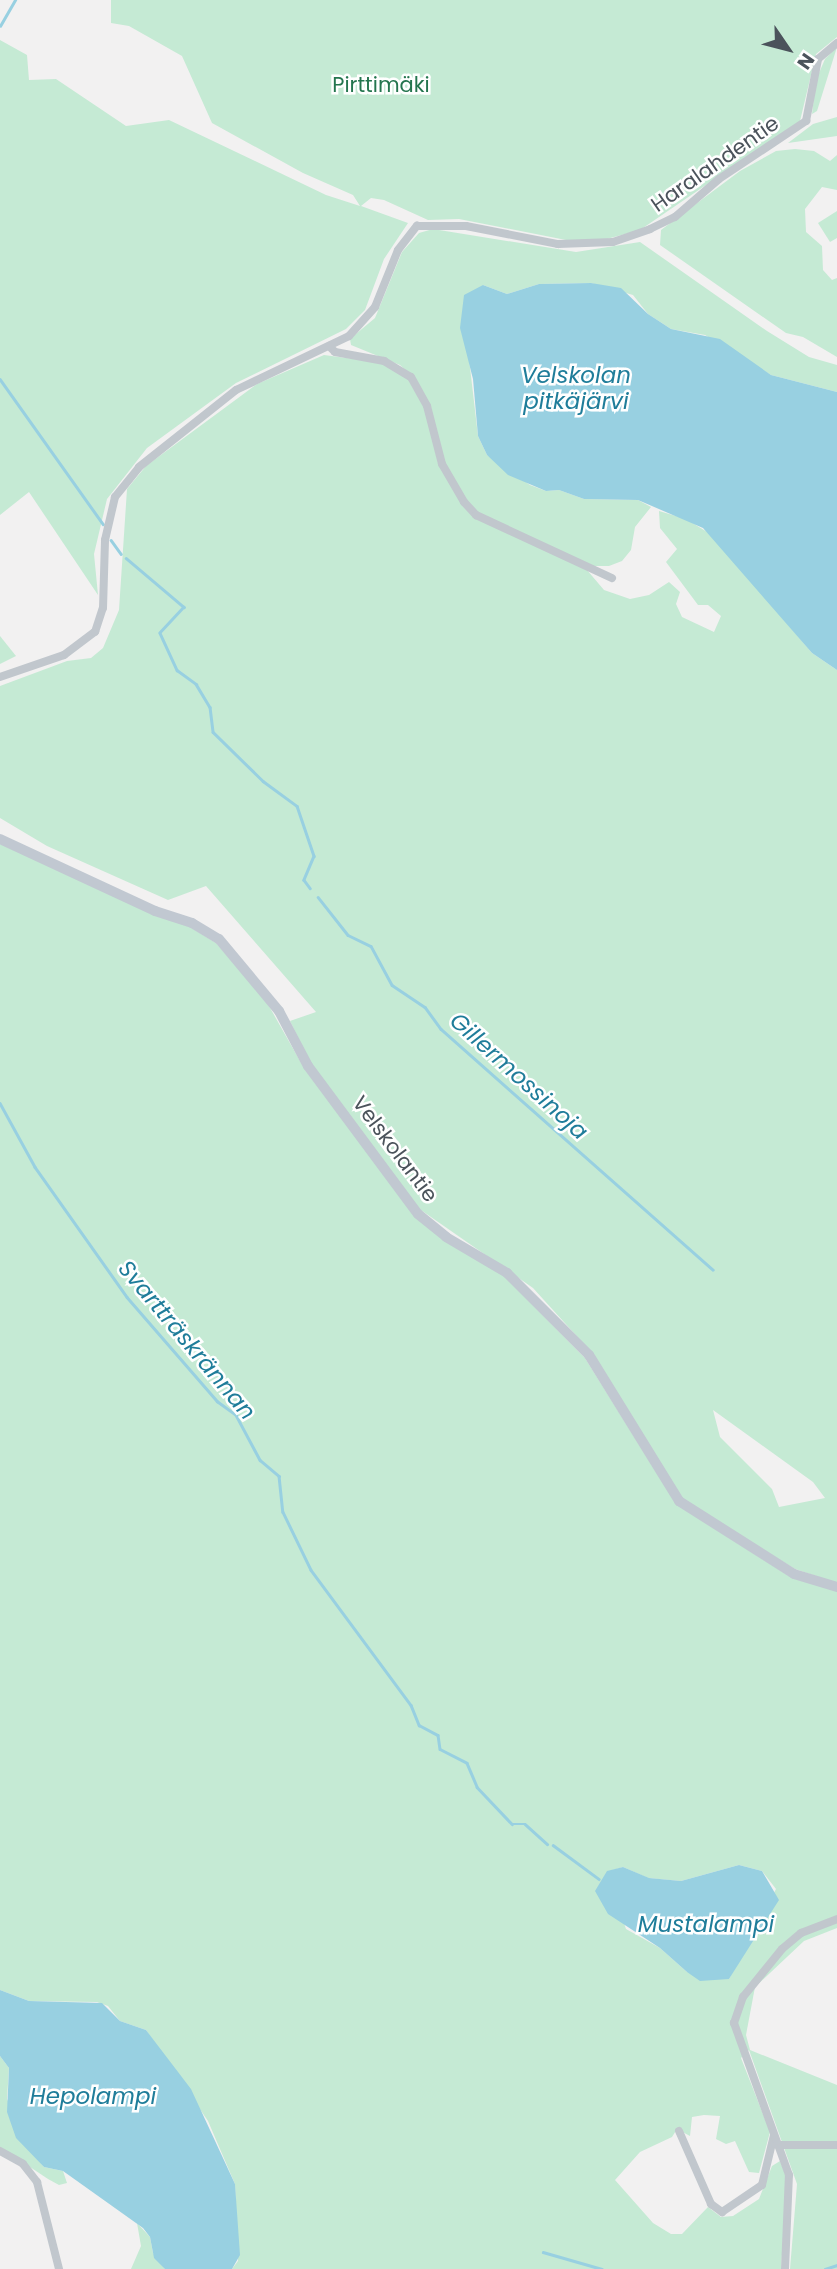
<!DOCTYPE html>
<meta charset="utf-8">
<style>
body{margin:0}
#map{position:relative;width:837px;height:2269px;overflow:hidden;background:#f2f1f1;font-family:Poppins,sans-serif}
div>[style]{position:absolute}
.green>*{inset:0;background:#c5ead4}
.water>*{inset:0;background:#98d0e1}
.stream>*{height:2.5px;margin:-1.25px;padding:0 1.25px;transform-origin:1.25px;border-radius:1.25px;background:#98d0e1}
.street>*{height:8px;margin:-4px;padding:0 4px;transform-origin:4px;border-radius:4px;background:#c1c7cd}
.secondary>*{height:10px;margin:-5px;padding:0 5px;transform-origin:5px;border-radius:5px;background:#c1c8d1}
span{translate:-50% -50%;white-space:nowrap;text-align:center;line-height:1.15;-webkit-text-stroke:5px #fff;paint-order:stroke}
.park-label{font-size:21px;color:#24754e}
.street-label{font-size:21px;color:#4b535b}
.water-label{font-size:23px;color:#1f7d9a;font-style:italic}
.north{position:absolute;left:753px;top:14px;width:70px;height:70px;-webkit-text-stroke:5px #fff;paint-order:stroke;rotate:125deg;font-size:19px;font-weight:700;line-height:28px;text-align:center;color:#4b535b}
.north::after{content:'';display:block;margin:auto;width:24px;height:32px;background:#4b535b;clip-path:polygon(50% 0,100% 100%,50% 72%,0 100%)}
</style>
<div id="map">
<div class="green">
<i style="clip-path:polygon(111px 0,837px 0,837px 37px,816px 54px,800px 121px,640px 230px,603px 240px,566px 240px,459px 219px,428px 220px,384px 200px,371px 198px,361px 206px,408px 223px,384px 259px,365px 310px,346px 329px,236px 383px,147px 448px,107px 499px,94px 554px,98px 595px,29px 492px,0 515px,0 40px,27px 55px,29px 80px,56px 79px,126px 126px,169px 120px,326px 195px,360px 206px,353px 195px,303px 173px,212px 123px,182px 56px,129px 26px,111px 23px)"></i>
<i style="clip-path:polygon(837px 47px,817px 111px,812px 114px,816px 80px,825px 59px)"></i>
<i style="clip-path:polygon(837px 117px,837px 136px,788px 143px,813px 124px)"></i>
<i style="clip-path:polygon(795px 149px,814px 151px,830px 161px,837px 155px,837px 190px,822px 187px,805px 209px,806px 232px,822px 246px,823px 270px,832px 280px,837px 278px,837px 357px,803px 337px,786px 333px,660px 245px,661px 230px,740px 171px,776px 151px)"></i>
<i style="clip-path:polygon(837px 211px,837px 238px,830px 242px,818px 223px)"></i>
<i style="clip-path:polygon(433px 229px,576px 252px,640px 242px,767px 331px,809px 357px,837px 365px,837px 392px,771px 375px,705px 335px,671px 329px,648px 314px,633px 295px,591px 283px,539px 284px,507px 294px,483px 285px,469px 359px,478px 436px,487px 455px,530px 485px,546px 491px,559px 490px,584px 499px,638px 500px,651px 507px,635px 527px,631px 550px,622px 561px,609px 566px,591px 566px,485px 518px,466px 501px,444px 463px,412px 376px,400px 365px,351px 345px,350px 339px,375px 318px,402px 252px,419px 233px)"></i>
<i style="clip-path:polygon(evenodd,324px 355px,384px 363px,408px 379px,424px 407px,440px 464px,462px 504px,475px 517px,587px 570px,604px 590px,630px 599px,649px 595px,669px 582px,680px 592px,676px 604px,682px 617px,714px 632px,721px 616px,708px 605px,698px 605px,666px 562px,677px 549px,660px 528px,659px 511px,686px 519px,712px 535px,812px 653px,837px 670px,837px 1583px,795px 1569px,684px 1501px,593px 1354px,533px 1288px,418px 1208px,310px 1062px,290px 1021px,316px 1012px,206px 886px,168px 900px,47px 846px,0 818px,0 686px,67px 661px,91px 658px,103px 648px,119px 610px,127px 489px,146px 466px,257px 384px,324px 355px,713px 1410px,813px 1482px,825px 1498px,779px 1507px,772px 1489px,720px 1437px,713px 1410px)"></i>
<i style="clip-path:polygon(0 636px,16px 656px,0 664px)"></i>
<i style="clip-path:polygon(evenodd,0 844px,190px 927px,216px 943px,265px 999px,304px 1068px,415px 1216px,505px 1277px,585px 1358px,676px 1504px,792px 1578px,837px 1591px,837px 1928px,804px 1941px,755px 1987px,746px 2035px,750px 2050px,837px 2085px,837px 2269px,790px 2269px,797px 2184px,749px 2050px,741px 2058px,770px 2132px,759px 2173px,749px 2172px,735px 2141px,726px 2144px,716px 2139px,720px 2116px,704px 2115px,692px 2117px,690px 2136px,677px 2129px,672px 2137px,640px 2152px,615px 2180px,653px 2223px,671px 2234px,682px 2234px,708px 2207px,721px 2217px,733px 2216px,759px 2199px,772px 2166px,780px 2161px,787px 2179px,781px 2269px,232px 2269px,238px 2261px,235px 2184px,208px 2121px,146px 2030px,120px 2021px,108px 2006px,97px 2002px,29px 2001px,0 1990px,0 844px,739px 1865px,762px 1871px,776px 1889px,729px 1979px,687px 1972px,660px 1948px,626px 1929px,607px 1872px,623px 1867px,648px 1878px,681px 1881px,739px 1865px)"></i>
<i style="clip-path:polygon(0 2056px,9px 2068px,7px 2099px,32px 2153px,44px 2167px,63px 2171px,67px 2183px,59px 2185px,48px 2179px,0 2147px)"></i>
<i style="clip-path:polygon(137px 2223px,150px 2237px,153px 2253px,165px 2269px,131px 2269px,141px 2246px)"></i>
</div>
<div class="water">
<i style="clip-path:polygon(591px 283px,621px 288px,648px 314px,671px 329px,720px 339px,771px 375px,837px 392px,837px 670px,812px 653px,703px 528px,638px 500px,584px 499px,559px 490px,546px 491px,508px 475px,487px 455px,478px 436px,473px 379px,460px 328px,464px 295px,483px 285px,507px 294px,539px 284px)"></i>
<i style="clip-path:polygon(739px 1865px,762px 1871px,779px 1900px,729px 1979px,700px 1981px,687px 1972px,660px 1948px,608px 1914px,595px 1891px,607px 1871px,623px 1867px,649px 1878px,681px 1881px)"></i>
<i style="clip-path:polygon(0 1990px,29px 2001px,102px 2003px,120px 2021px,146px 2030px,191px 2089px,235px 2184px,240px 2255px,232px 2269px,165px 2269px,154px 2258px,150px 2237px,143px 2228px,63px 2171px,44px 2167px,16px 2138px,7px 2112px,9px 2068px,0 2056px)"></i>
</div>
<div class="stream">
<i style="left:0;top:26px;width:30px;rotate:-60deg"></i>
<i style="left:0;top:379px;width:178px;rotate:54.6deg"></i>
<i style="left:111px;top:540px;width:17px;rotate:54deg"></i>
<i style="left:126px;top:558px;width:76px;rotate:40.2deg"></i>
<i style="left:184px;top:607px;width:35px;rotate:133deg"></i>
<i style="left:160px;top:633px;width:41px;rotate:65.3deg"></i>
<i style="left:177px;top:670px;width:24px;rotate:36deg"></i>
<i style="left:196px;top:684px;width:27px;rotate:59deg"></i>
<i style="left:210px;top:707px;width:25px;rotate:83deg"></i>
<i style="left:213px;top:732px;width:70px;rotate:44.4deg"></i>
<i style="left:263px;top:781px;width:42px;rotate:36.3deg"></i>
<i style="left:297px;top:806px;width:53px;rotate:71.2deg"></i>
<i style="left:314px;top:856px;width:26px;rotate:113deg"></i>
<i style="left:304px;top:880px;width:10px;rotate:53deg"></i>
<i style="left:318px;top:897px;width:48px;rotate:51.7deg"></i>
<i style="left:348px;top:935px;width:25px;rotate:26deg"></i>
<i style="left:371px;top:946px;width:44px;rotate:61.7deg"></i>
<i style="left:392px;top:985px;width:40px;rotate:34deg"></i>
<i style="left:425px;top:1007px;width:27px;rotate:54deg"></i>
<i style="left:441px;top:1029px;width:363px;rotate:41.5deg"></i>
<i style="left:0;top:1103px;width:73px;rotate:61.3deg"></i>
<i style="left:35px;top:1167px;width:159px;rotate:54.7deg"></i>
<i style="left:127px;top:1297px;width:138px;rotate:49.1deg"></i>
<i style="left:217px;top:1401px;width:24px;rotate:36deg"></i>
<i style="left:236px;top:1415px;width:51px;rotate:61.9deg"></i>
<i style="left:260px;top:1460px;width:25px;rotate:40deg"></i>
<i style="left:279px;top:1476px;width:36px;rotate:84deg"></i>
<i style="left:283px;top:1512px;width:64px;rotate:64.2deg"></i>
<i style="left:311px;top:1570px;width:168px;rotate:53.5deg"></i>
<i style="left:411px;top:1705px;width:22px;rotate:68deg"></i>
<i style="left:419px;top:1725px;width:21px;rotate:28deg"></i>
<i style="left:438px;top:1735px;width:14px;rotate:82deg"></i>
<i style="left:440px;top:1749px;width:30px;rotate:27deg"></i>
<i style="left:467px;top:1763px;width:26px;rotate:67deg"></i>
<i style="left:477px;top:1787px;width:51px;rotate:46.6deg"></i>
<i style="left:512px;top:1824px;width:13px"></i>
<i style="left:525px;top:1824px;width:30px;rotate:42deg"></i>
<i style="left:553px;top:1845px;width:57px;rotate:36.5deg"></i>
<i style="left:543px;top:2252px;width:61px;rotate:16.1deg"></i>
<i style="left:825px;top:2269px;width:13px;rotate:-18deg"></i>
</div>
<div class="street">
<i style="left:329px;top:346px;width:8px;rotate:45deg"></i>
<i style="left:335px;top:352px;width:50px;rotate:10.4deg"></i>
<i style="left:384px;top:361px;width:31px;rotate:31deg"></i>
<i style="left:411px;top:377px;width:33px;rotate:61deg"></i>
<i style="left:427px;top:406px;width:60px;rotate:75.5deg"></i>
<i style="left:442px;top:464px;width:44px;rotate:59.9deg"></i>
<i style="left:464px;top:502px;width:18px;rotate:47deg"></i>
<i style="left:476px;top:515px;width:150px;rotate:24.9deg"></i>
<i style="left:0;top:677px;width:68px;rotate:-19deg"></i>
<i style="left:64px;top:655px;width:39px;rotate:-37deg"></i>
<i style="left:95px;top:632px;width:25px;rotate:-72deg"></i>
<i style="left:103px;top:608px;width:68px;rotate:-88.3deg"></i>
<i style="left:105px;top:540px;width:44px;rotate:-76.9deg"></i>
<i style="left:115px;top:497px;width:38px;rotate:-51deg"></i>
<i style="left:139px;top:467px;width:124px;rotate:-38.4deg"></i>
<i style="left:236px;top:390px;width:125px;rotate:-25.5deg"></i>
<i style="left:349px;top:336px;width:39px;rotate:-48deg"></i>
<i style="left:375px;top:307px;width:61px;rotate:-68deg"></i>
<i style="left:398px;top:250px;width:31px;rotate:-52deg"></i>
<i style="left:417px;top:226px;width:49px"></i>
<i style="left:466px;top:226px;width:94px;rotate:11.1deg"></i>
<i style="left:558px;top:244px;width:55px;rotate:-2.1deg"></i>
<i style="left:613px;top:242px;width:39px;rotate:-19deg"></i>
<i style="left:650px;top:229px;width:28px;rotate:-26deg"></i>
<i style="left:675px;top:217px;width:58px;rotate:-40.8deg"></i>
<i style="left:719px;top:179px;width:105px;rotate:-33.7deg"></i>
<i style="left:806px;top:121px;width:63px;rotate:-79deg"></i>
<i style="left:818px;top:59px;width:25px;rotate:-40deg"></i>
<i style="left:679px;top:2131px;width:80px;rotate:66.3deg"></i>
<i style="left:711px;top:2204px;width:14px;rotate:36deg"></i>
<i style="left:722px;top:2212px;width:48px;rotate:-34deg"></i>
<i style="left:762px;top:2185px;width:51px;rotate:-76.5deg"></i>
<i style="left:778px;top:2145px;width:59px"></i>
<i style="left:0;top:2151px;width:26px;rotate:29deg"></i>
<i style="left:23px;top:2164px;width:23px;rotate:52deg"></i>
<i style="left:37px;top:2182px;width:90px;rotate:75.8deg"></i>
<i style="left:785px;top:2269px;width:94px;rotate:-87.6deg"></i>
<i style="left:789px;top:2175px;width:162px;rotate:-109.9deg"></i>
<i style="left:734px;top:2023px;width:28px;rotate:-71deg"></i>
<i style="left:743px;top:1997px;width:62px;rotate:-50.9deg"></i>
<i style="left:782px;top:1949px;width:25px;rotate:-40deg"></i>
<i style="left:801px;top:1933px;width:39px;rotate:-21deg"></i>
</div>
<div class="secondary">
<i style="left:0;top:839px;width:171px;rotate:24.9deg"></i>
<i style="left:155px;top:911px;width:39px;rotate:18deg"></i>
<i style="left:192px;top:923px;width:31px;rotate:31deg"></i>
<i style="left:219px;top:939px;width:94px;rotate:50.2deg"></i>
<i style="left:279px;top:1011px;width:62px;rotate:62.2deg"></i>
<i style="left:308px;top:1066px;width:184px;rotate:53.4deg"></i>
<i style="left:418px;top:1214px;width:36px;rotate:39deg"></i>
<i style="left:446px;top:1237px;width:71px;rotate:30.5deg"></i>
<i style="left:507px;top:1273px;width:116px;rotate:45deg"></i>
<i style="left:589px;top:1355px;width:172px;rotate:58.3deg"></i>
<i style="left:679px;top:1501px;width:136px;rotate:32.4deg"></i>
<i style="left:794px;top:1574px;width:45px;rotate:16.8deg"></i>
</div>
<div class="park-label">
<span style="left:381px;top:85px">Pirttimäki</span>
</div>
<div class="street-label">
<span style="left:715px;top:164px;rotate:-35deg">Haralahdentie</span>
<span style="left:395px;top:1149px;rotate:53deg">Velskolantie</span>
</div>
<div class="water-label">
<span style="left:576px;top:388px">Velskolan<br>pitkäjärvi</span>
<span style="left:519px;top:1076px;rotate:42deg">Gillermossinoja</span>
<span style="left:187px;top:1340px;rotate:50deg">Svartträskrännan</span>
<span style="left:706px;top:1924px">Mustalampi</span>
<span style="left:93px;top:2096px">Hepolampi</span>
</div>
<div class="north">N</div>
</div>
